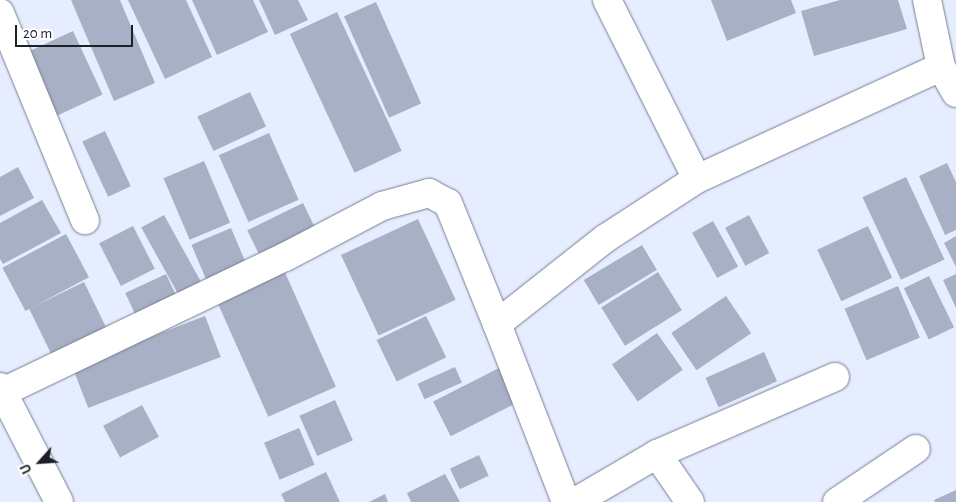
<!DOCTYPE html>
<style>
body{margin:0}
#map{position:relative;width:956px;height:502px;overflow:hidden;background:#e6edfe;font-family:"Alegreya Sans",sans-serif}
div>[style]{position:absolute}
.building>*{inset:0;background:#a8b0c5;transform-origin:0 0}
.roads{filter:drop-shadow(0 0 1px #767f91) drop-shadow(0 0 1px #767f91)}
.minor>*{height:28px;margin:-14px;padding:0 14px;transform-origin:14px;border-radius:14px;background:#fff}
span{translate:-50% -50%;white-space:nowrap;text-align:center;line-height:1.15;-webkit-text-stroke:4.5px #fff;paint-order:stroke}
.north{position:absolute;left:15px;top:437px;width:50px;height:50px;-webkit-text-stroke:4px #fff;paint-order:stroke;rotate:244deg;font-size:14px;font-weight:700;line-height:20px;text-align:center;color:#1c2027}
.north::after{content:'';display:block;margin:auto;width:18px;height:22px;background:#1c2027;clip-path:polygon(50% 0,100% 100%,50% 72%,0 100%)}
.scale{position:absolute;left:15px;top:25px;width:118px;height:22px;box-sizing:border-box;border:2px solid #1c2027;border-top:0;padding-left:6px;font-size:15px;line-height:18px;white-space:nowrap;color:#1c2027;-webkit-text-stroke:4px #fff;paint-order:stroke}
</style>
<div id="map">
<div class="building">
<i style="clip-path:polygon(71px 0,120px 0,155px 83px,114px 101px)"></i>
<i style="clip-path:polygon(128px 0,186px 0,212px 57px,165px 79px)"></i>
<i style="clip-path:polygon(192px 0,253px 0,268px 32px,217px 55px)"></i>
<i style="clip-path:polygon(259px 0,298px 0,308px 20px,275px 35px)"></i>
<i style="clip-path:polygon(711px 0,791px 0,796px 13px,727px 41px)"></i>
<i style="clip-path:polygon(840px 0,898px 0,907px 29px,814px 56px,801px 11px)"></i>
<i style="left:376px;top:2px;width:111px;height:35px;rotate:66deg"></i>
<i style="left:337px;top:12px;width:153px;height:52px;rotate:65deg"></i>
<i style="left:73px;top:31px;width:70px;height:51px;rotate:65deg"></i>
<i style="left:250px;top:92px;width:38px;height:58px;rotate:65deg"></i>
<i style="left:105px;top:131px;width:61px;height:25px;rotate:65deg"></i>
<i style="left:269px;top:133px;width:73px;height:55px;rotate:66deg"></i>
<i style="left:204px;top:161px;width:67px;height:44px;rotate:67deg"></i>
<i style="clip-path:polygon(947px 163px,956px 182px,956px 230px,945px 235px,919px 176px)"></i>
<i style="clip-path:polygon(18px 167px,34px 198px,0 216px,0 177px)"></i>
<i style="left:906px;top:177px;width:91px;height:48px;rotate:65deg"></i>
<i style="clip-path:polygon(42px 200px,61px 233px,3px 264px,0 259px,0 223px)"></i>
<i style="left:303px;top:203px;width:37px;height:62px;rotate:64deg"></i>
<i style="left:164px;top:215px;width:80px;height:26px;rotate:61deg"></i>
<i style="left:749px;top:215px;width:43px;height:27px;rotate:62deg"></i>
<i style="left:418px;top:219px;width:89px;height:85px;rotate:65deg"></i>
<i style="left:713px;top:221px;width:52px;height:24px;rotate:61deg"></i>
<i style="left:133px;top:226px;width:48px;height:38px;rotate:63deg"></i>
<i style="left:868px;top:226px;width:57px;height:56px;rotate:65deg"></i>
<i style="left:231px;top:228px;width:46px;height:43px;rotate:67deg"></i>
<i style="left:66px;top:234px;width:49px;height:72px;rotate:62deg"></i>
<i style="clip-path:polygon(956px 236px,956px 267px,944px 243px)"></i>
<i style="left:642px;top:245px;width:29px;height:68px;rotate:59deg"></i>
<i style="left:283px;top:268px;width:130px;height:74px;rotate:66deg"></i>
<i style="left:658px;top:272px;width:45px;height:67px;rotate:58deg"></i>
<i style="left:166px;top:274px;width:31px;height:45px;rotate:65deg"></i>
<i style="clip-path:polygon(956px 274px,956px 308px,943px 280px)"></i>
<i style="left:929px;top:276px;width:57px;height:28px;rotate:64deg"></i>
<i style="left:84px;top:282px;width:60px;height:61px;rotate:64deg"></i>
<i style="left:898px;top:286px;width:56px;height:58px;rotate:67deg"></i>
<i style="left:726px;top:296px;width:45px;height:66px;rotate:56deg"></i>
<i style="left:205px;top:316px;width:44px;height:142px;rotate:69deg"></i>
<i style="left:426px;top:316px;width:46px;height:55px;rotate:64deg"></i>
<i style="left:657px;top:333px;width:45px;height:55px;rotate:55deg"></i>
<i style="left:764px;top:352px;width:32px;height:64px;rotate:66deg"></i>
<i style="left:455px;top:367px;width:17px;height:41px;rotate:66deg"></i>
<i style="left:499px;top:368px;width:39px;height:74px;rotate:63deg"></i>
<i style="left:335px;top:400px;width:44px;height:39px;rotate:66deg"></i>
<i style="left:142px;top:405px;width:36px;height:44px;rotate:62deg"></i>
<i style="left:299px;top:428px;width:40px;height:38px;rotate:67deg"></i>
<i style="left:479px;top:455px;width:23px;height:32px;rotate:65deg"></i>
<i style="clip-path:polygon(326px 472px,340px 502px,285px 502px,281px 494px)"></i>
<i style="clip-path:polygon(445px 474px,460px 502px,411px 502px,407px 493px)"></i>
<i style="clip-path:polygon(956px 490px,956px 502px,935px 502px,934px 500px)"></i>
<i style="clip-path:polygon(385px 494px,388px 502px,369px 502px)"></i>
</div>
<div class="roads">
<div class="minor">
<i style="left:607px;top:0;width:200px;rotate:63.3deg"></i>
<i style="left:0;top:13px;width:224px;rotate:67.7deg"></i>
<i style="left:941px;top:67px;width:30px;rotate:60deg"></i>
<i style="left:0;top:387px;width:129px;rotate:62.8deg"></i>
<i style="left:3px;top:392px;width:313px;rotate:-25.6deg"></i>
<i style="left:285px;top:257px;width:110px;rotate:-27.7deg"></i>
<i style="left:382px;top:206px;width:49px;rotate:-15.5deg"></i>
<i style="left:429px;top:193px;width:21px;rotate:28deg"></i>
<i style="left:448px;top:203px;width:131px;rotate:68deg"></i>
<i style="left:657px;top:454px;width:194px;rotate:-23.4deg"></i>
<i style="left:566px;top:502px;width:191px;rotate:-111.2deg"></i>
<i style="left:497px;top:324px;width:139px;rotate:-38.3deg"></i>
<i style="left:606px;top:238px;width:108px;rotate:-33deg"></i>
<i style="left:697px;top:179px;width:268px;rotate:-24.7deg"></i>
<i style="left:941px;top:67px;width:68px;rotate:-101.8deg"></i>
<i style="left:575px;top:502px;width:95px;rotate:-30.3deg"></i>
<i style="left:657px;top:454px;width:58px;rotate:55.5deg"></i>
<i style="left:837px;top:502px;width:95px;rotate:-33.9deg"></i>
</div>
</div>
<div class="north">U</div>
<div class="scale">20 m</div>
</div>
